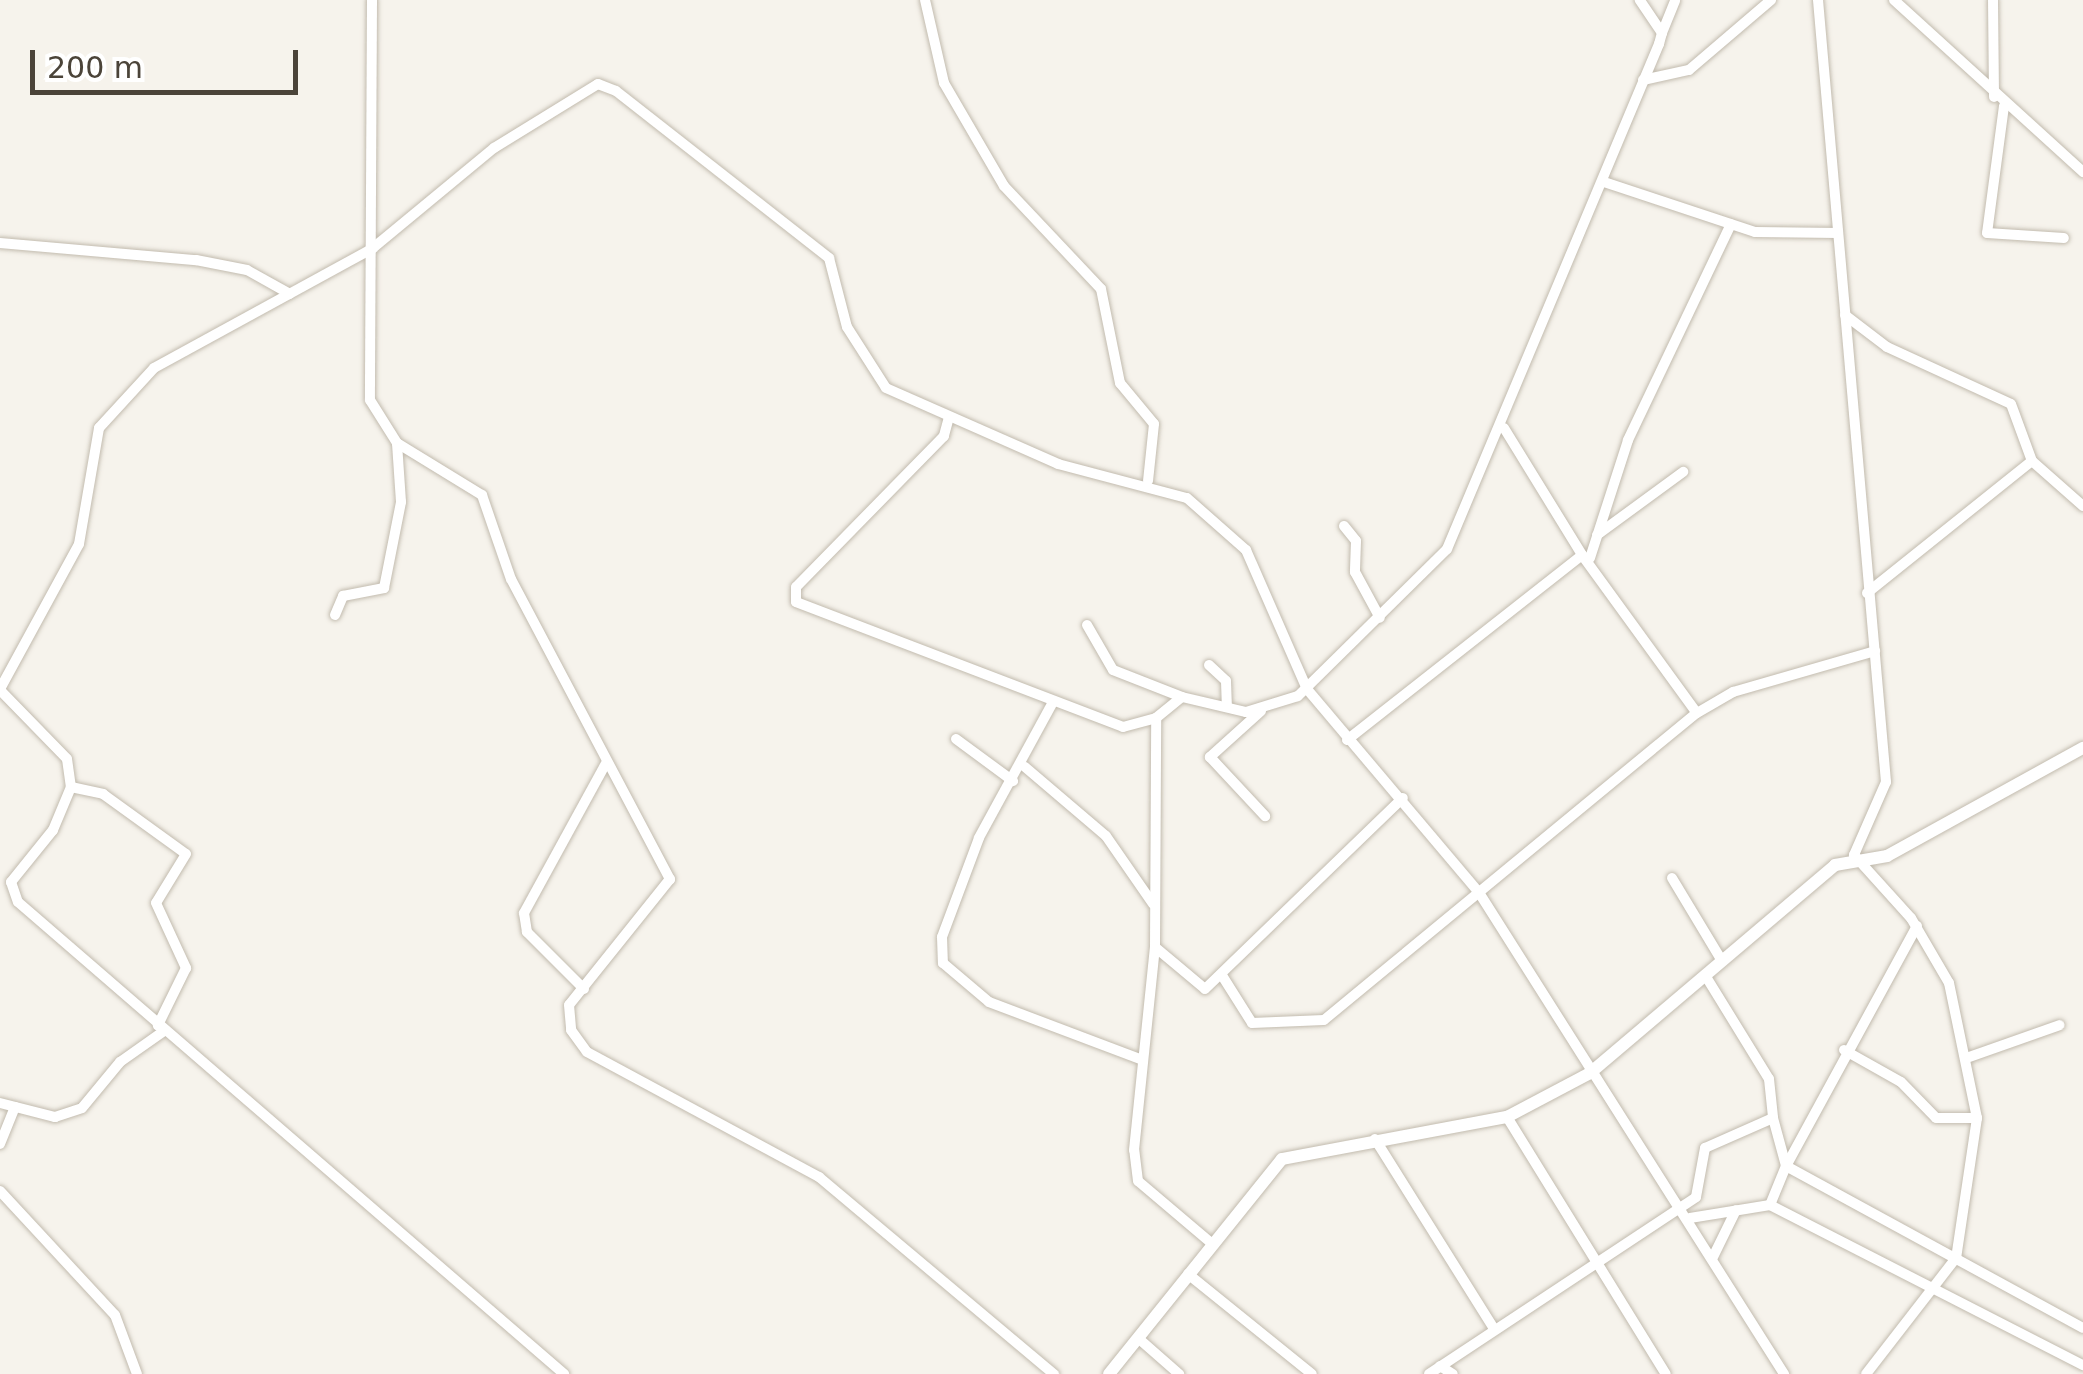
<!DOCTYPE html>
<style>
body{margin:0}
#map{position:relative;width:2083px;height:1374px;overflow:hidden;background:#f6f3ec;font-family:"DejaVu Sans",sans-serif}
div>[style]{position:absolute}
.roads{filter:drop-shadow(0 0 2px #c2bbae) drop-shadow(0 0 2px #c2bbae)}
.minor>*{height:10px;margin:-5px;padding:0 5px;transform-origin:5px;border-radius:5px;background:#fff}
.tertiary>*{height:12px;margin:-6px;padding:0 6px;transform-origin:6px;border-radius:6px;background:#fff}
span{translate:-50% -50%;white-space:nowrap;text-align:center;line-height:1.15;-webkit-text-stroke:9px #fff;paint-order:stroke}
.scale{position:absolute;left:30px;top:50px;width:268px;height:45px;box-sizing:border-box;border:5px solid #4b4439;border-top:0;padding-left:12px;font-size:30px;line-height:35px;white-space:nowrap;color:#4b4439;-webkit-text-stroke:8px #fff;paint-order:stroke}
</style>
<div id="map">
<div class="roads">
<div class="minor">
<i style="left:372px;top:0;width:400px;rotate:90.3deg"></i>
<i style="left:370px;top:400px;width:51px;rotate:57.9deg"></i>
<i style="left:397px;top:443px;width:100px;rotate:31.5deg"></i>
<i style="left:482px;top:495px;width:89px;rotate:71deg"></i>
<i style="left:511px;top:579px;width:340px;rotate:62.1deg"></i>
<i style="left:670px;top:879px;width:161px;rotate:128.7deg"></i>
<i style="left:569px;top:1005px;width:25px;rotate:85deg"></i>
<i style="left:571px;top:1030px;width:27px;rotate:54deg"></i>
<i style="left:587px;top:1052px;width:264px;rotate:28.3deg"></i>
<i style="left:819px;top:1177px;width:307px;rotate:40deg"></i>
<i style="left:925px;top:0;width:85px;rotate:77.1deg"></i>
<i style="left:944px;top:83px;width:119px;rotate:59.8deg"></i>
<i style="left:1004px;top:186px;width:141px;rotate:46.7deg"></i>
<i style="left:1101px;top:289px;width:96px;rotate:78.6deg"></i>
<i style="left:1120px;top:383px;width:53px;rotate:50.3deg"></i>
<i style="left:1154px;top:424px;width:57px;rotate:96deg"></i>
<i style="left:1818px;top:0;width:785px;rotate:85.03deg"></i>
<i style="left:1886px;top:782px;width:80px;rotate:113.7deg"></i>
<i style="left:1854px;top:855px;width:85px;rotate:47.9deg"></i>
<i style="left:1911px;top:918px;width:75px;rotate:59.7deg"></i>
<i style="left:1949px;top:983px;width:138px;rotate:78.3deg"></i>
<i style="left:1977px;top:1118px;width:142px;rotate:98.5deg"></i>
<i style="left:1956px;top:1258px;width:147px;rotate:127.8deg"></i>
<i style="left:1894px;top:0;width:256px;rotate:42.3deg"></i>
<i style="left:1993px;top:0;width:97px;rotate:89.4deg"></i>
<i style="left:1662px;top:33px;width:35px;rotate:-68deg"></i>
<i style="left:1643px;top:80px;width:47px;rotate:-12.3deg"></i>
<i style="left:1689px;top:70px;width:108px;rotate:-40.5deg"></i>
<i style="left:2004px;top:106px;width:128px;rotate:97.6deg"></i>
<i style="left:1987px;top:233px;width:77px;rotate:3.7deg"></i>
<i style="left:1604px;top:182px;width:159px;rotate:18.3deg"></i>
<i style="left:1755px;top:232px;width:83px;rotate:0.7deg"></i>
<i style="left:0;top:243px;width:197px;rotate:5deg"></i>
<i style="left:196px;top:260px;width:52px;rotate:11.1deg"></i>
<i style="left:247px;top:270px;width:49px;rotate:29.2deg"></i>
<i style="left:1845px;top:315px;width:53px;rotate:37.3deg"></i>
<i style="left:1887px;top:347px;width:136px;rotate:24.7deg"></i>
<i style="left:2011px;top:404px;width:61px;rotate:69.8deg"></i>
<i style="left:949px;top:417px;width:20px;rotate:105deg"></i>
<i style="left:944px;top:436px;width:211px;rotate:134.4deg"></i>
<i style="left:796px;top:587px;width:15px;rotate:90deg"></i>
<i style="left:796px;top:602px;width:350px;rotate:20.9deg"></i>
<i style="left:1123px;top:727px;width:34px;rotate:-15deg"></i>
<i style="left:1504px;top:428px;width:149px;rotate:58.4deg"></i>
<i style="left:1344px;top:526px;width:19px;rotate:51deg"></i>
<i style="left:1356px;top:541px;width:31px;rotate:92deg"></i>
<i style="left:1355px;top:572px;width:52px;rotate:61.5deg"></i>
<i style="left:1597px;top:535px;width:107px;rotate:-36.2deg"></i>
<i style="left:1590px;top:558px;width:124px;rotate:-72.1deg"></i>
<i style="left:1628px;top:440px;width:239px;rotate:-64.5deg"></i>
<i style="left:1867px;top:593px;width:211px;rotate:-38.7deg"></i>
<i style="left:2032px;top:461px;width:68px;rotate:41.4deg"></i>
<i style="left:335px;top:615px;width:21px;rotate:-67deg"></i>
<i style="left:343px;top:596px;width:42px;rotate:-11deg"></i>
<i style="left:384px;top:588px;width:88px;rotate:-78.8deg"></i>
<i style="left:401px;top:502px;width:59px;rotate:-93.9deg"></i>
<i style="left:1087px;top:625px;width:52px;rotate:60deg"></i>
<i style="left:1113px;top:670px;width:74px;rotate:21.4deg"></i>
<i style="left:1209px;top:665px;width:23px;rotate:43deg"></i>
<i style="left:1226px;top:681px;width:26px;rotate:88deg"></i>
<i style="left:0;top:689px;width:165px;rotate:-61.4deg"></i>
<i style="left:79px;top:544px;width:118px;rotate:-80.2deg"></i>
<i style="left:99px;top:428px;width:81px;rotate:-47.5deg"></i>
<i style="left:154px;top:368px;width:250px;rotate:-28.7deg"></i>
<i style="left:373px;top:248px;width:157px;rotate:-39.6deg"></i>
<i style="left:494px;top:148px;width:122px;rotate:-31.6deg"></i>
<i style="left:598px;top:84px;width:19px;rotate:21deg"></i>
<i style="left:616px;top:91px;width:271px;rotate:38.1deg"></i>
<i style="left:829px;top:258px;width:71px;rotate:75.4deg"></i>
<i style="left:847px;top:327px;width:72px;rotate:57.4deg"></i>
<i style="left:886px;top:388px;width:188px;rotate:23.8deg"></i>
<i style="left:1058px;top:464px;width:133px;rotate:14.8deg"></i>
<i style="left:1187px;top:498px;width:79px;rotate:41.4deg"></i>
<i style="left:1246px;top:550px;width:152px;rotate:66.3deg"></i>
<i style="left:1307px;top:689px;width:265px;rotate:49.8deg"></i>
<i style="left:1478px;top:891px;width:572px;rotate:57.64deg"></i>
<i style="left:0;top:690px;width:96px;rotate:45.8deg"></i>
<i style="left:67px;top:759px;width:28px;rotate:82deg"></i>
<i style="left:71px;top:787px;width:47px;rotate:112.7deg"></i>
<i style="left:53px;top:830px;width:67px;rotate:128.9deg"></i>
<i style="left:11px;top:882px;width:21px;rotate:71deg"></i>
<i style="left:18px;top:902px;width:722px;rotate:40.84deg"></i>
<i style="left:1053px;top:702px;width:155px;rotate:118.6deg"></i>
<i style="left:979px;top:838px;width:106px;rotate:110.5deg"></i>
<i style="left:942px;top:937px;width:26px;rotate:88deg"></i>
<i style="left:943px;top:963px;width:60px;rotate:40.3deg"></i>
<i style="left:989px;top:1002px;width:161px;rotate:20.7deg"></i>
<i style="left:1261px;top:711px;width:69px;rotate:138deg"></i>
<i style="left:1210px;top:757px;width:81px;rotate:47deg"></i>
<i style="left:956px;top:739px;width:71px;rotate:36.4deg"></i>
<i style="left:1347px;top:740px;width:299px;rotate:-38.2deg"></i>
<i style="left:1582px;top:555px;width:195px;rotate:54deg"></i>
<i style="left:1025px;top:767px;width:106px;rotate:40.4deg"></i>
<i style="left:1106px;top:836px;width:83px;rotate:55.3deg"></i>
<i style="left:71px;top:787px;width:33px;rotate:12deg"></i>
<i style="left:103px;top:794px;width:102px;rotate:35.9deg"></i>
<i style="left:186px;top:854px;width:57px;rotate:121.5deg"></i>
<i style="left:156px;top:903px;width:72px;rotate:65.2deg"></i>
<i style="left:186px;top:968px;width:64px;rotate:116.2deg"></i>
<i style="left:1672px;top:878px;width:97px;rotate:58.9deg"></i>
<i style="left:1917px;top:926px;width:273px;rotate:118.6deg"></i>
<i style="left:1786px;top:1166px;width:338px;rotate:28.6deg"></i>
<i style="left:1155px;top:947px;width:65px;rotate:40deg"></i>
<i style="left:1205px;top:989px;width:275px;rotate:-44deg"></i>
<i style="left:1705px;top:975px;width:122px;rotate:58.4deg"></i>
<i style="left:1769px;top:1079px;width:39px;rotate:84deg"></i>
<i style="left:1223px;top:977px;width:54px;rotate:57.8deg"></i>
<i style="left:1252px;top:1023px;width:72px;rotate:-2.4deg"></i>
<i style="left:1324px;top:1020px;width:483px;rotate:-39.5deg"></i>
<i style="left:1697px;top:713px;width:42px;rotate:-30.3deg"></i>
<i style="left:1733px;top:692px;width:148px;rotate:-16.1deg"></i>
<i style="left:584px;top:989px;width:81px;rotate:-135deg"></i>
<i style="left:527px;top:932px;width:19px;rotate:-99deg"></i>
<i style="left:524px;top:913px;width:171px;rotate:-61.3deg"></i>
<i style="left:1844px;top:1050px;width:65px;rotate:29.3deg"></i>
<i style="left:1901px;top:1082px;width:50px;rotate:45.8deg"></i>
<i style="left:1936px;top:1118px;width:41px"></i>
<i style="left:1969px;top:1057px;width:96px;rotate:-19.4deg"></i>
<i style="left:0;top:1103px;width:57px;rotate:14.3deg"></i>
<i style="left:55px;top:1117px;width:28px;rotate:-18deg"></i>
<i style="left:82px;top:1108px;width:60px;rotate:-50.4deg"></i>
<i style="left:120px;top:1062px;width:54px;rotate:-35.2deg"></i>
<i style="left:1507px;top:1117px;width:302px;rotate:58.3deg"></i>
<i style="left:1375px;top:1139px;width:222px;rotate:57.9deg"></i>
<i style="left:0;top:1144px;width:40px;rotate:-68deg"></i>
<i style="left:0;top:1191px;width:169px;rotate:47.2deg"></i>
<i style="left:115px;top:1315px;width:63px;rotate:69.6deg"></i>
<i style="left:1690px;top:1218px;width:81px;rotate:-9.2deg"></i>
<i style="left:1770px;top:1205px;width:352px;rotate:27.1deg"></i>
<i style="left:1210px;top:1242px;width:94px;rotate:-139.7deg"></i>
<i style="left:1138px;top:1181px;width:31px;rotate:-97deg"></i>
<i style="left:1134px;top:1150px;width:204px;rotate:-84.1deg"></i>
<i style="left:1155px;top:947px;width:229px;rotate:-89.7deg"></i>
<i style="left:1156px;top:718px;width:33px;rotate:-39deg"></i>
<i style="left:1182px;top:697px;width:66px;rotate:13.2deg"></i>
<i style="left:1246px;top:712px;width:54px;rotate:-17.1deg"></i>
<i style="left:1298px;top:696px;width:209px;rotate:-44.6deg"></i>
<i style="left:1447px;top:549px;width:548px;rotate:-67.23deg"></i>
<i style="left:1659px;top:44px;width:11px;rotate:-75deg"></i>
<i style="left:1662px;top:33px;width:40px;rotate:-124deg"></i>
<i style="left:1713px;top:1257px;width:52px;rotate:-63.9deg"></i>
<i style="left:1188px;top:1274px;width:159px;rotate:38.9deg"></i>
<i style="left:1138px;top:1338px;width:55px;rotate:41.3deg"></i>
<i style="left:1440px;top:1366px;width:15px;rotate:32deg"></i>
<i style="left:1429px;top:1374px;width:320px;rotate:-33.5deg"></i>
<i style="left:1696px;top:1197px;width:50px;rotate:-79.6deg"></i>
<i style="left:1705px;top:1148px;width:74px;rotate:-23.8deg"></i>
<i style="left:1773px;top:1118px;width:50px;rotate:74.8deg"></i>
<i style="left:1786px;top:1166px;width:42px;rotate:112.3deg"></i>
</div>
<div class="tertiary">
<i style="left:1109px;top:1374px;width:276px;rotate:-51.2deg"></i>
<i style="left:1282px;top:1159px;width:229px;rotate:-10.6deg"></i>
<i style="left:1507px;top:1117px;width:94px;rotate:-27.9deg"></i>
<i style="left:1590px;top:1073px;width:321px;rotate:-40.3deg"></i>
<i style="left:1835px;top:865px;width:53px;rotate:-9.8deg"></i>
<i style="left:1887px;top:856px;width:224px;rotate:-28.9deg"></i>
</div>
</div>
<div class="scale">200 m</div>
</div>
